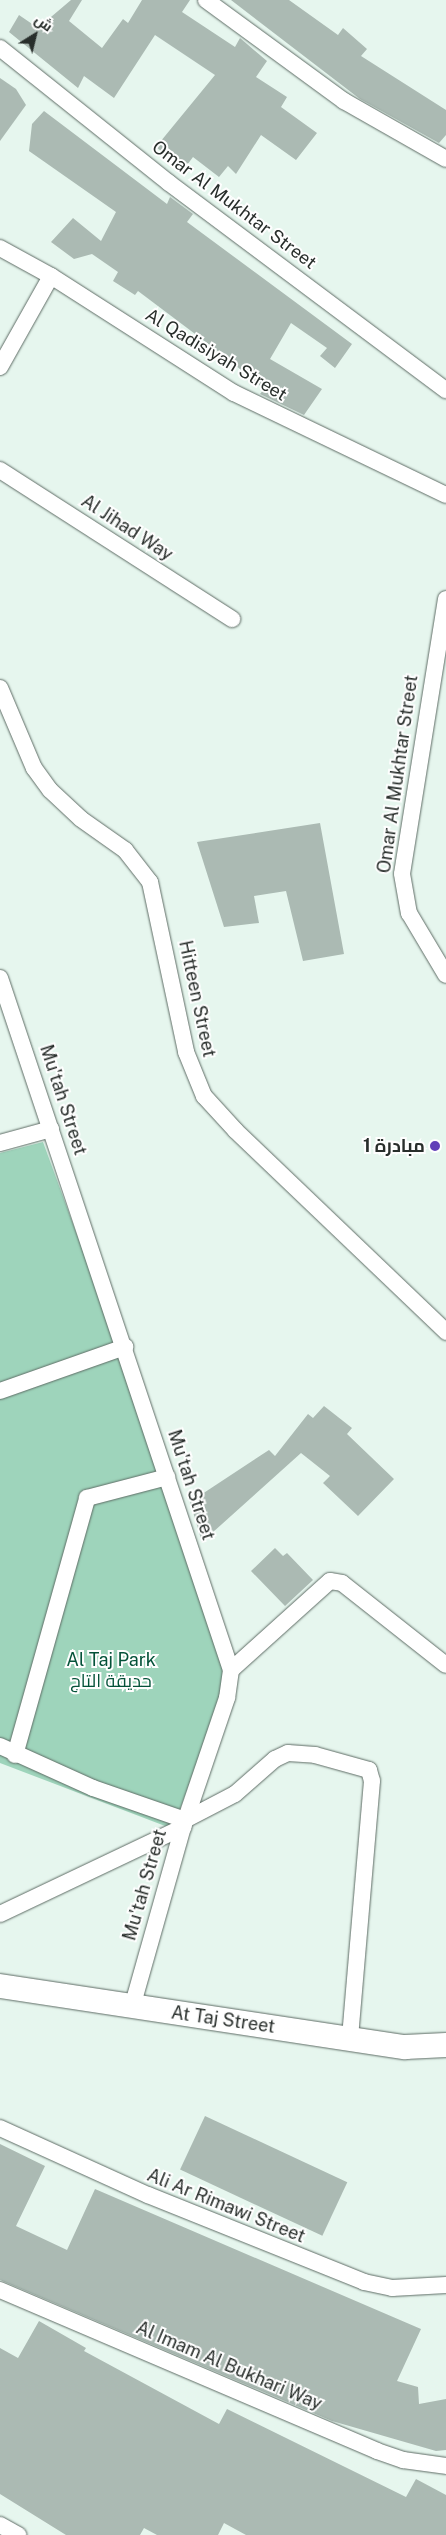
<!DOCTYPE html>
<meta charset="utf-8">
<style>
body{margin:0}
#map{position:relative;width:446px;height:2535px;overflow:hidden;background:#e6f6ee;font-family:"Public Sans",Cairo,sans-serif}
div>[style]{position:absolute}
.green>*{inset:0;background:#9ed4bb}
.building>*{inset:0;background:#abbab3;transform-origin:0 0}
.roads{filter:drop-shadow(0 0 1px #5e6c65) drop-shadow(0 0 1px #5e6c65)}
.street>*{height:16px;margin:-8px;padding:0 8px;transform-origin:8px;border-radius:8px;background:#fff}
.secondary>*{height:24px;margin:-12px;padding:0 12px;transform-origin:12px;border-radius:12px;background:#fff}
.dots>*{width:14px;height:14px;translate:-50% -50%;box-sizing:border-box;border:2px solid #fefefe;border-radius:50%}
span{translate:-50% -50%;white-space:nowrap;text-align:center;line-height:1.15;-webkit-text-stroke:4px #fefefe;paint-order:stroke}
.street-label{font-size:18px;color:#282e2b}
.poi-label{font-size:18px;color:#282e2b;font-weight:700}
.right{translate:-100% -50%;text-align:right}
.park-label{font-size:18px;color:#045239}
.north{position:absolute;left:10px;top:10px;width:50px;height:50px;-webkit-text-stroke:4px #fefefe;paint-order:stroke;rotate:36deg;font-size:14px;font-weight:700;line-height:20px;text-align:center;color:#282e2b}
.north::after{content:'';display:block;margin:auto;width:18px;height:22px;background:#282e2b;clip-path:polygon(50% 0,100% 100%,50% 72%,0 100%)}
</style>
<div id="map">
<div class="green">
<i style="clip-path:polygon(43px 1142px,120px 1352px,229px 1674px,173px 1829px,0 1763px,0 1153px)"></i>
</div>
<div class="building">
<i style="clip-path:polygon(71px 0,82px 0,69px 21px,102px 48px,123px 19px,128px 23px,142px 0,190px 0,182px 12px,235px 47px,240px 38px,267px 61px,256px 77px,287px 97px,281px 107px,317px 133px,296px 160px,261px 135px,236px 174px,228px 166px,219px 177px,193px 157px,184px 169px,156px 147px,215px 75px,155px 35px,114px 98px,84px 76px,78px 88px,9px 32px,19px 15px,38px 28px)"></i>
<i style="clip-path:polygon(231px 0,289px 0,338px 35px,343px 28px,367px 49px,361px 56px,446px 110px,446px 135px,439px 143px,360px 99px)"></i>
<i style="clip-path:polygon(0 78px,16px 89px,26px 105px,0 141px)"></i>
<i style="clip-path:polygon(44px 111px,167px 204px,170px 197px,193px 214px,187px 222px,352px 344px,335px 368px,320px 356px,327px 348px,291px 323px,270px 359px,322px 389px,304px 415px,260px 394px,264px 389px,223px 355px,138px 291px,135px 295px,113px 281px,118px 272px,92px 254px,74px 259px,51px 242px,73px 218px,101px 241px,116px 212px,29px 151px,32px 124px)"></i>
<i style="clip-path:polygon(320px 823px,344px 954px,303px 961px,286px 891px,254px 896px,259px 923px,224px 927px,197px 842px)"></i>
<i style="clip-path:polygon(324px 1406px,352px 1428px,347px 1434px,394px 1479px,358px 1516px,323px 1483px,330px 1476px,301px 1453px,202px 1542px,190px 1502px,269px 1450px,275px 1456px,308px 1414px,313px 1418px)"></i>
<i style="clip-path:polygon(275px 1548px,283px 1556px,287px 1553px,313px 1580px,285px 1606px,251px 1571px)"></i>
<i style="left:205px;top:2116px;width:157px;height:59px;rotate:25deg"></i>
<i style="clip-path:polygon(0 2144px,45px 2166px,16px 2226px,67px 2250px,95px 2189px,421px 2329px,397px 2381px,418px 2387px,419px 2404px,446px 2399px,446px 2450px,436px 2451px,332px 2421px,0 2280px)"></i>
<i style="clip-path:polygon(39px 2321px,86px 2348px,84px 2351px,219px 2424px,227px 2409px,406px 2497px,416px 2479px,446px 2495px,446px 2535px,246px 2535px,224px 2523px,218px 2535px,157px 2535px,144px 2528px,140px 2535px,66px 2535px,0 2494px,0 2348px,18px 2358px)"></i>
</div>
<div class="roads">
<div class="street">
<i style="left:206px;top:0;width:171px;rotate:36.2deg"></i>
<i style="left:344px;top:101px;width:117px;rotate:29.6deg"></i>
<i style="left:0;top:48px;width:216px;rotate:38.6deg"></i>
<i style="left:169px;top:183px;width:346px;rotate:36.8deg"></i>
<i style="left:0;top:248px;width:58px;rotate:28.8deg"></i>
<i style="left:51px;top:276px;width:217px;rotate:32.6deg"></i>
<i style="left:234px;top:393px;width:235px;rotate:25.7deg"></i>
<i style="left:0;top:367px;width:104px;rotate:-60.7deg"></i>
<i style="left:0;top:470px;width:276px;rotate:32.7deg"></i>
<i style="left:446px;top:599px;width:278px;rotate:99.1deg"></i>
<i style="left:402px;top:874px;width:40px;rotate:80deg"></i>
<i style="left:409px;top:913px;width:72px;rotate:59.2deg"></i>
<i style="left:0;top:688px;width:87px;rotate:67deg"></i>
<i style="left:34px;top:768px;width:27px;rotate:54deg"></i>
<i style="left:50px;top:790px;width:42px;rotate:43.1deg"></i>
<i style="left:81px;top:819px;width:54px;rotate:35.2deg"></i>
<i style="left:125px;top:850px;width:41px;rotate:52deg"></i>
<i style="left:150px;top:882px;width:174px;rotate:78deg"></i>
<i style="left:186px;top:1052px;width:48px;rotate:67.8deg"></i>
<i style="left:204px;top:1096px;width:47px;rotate:47.6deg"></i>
<i style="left:236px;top:1131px;width:291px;rotate:43.7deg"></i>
<i style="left:0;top:978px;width:730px;rotate:71.54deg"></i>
<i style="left:231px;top:1670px;width:28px;rotate:98deg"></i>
<i style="left:227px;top:1698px;width:136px;rotate:108.8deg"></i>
<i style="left:183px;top:1827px;width:187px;rotate:105.8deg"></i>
<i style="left:0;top:1143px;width:53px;rotate:-15.4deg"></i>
<i style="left:0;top:1391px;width:133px;rotate:-19.4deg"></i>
<i style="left:231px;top:1670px;width:133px;rotate:-42deg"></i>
<i style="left:330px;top:1581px;width:12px;rotate:9deg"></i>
<i style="left:342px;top:1583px;width:132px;rotate:38.3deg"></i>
<i style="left:0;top:1746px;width:102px;rotate:24.3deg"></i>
<i style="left:93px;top:1788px;width:97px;rotate:19.2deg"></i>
<i style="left:185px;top:1820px;width:56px;rotate:-27.5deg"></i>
<i style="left:235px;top:1794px;width:53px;rotate:-41.2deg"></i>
<i style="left:275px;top:1759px;width:14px;rotate:-25deg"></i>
<i style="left:288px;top:1753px;width:27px;rotate:4deg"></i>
<i style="left:315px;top:1755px;width:56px;rotate:15.5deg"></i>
<i style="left:369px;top:1770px;width:11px;rotate:75deg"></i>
<i style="left:372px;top:1781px;width:259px;rotate:94.9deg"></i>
<i style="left:15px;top:1755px;width:267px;rotate:-74.3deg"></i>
<i style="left:87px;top:1498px;width:83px;rotate:-14.7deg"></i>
<i style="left:0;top:1914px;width:203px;rotate:-25.4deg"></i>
<i style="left:0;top:2128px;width:162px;rotate:24.4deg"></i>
<i style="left:148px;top:2195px;width:233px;rotate:21.9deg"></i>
<i style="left:364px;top:2282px;width:29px;rotate:12deg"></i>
<i style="left:392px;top:2288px;width:54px;rotate:-3.2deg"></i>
<i style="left:0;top:2290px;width:410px;rotate:23.1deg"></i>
<i style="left:377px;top:2451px;width:28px;rotate:19deg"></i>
<i style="left:403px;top:2460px;width:43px;rotate:7.9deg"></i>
<i style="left:0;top:2525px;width:21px;rotate:29deg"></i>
</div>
<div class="secondary">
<i style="left:0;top:1986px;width:410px;rotate:8.6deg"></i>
<i style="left:405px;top:2047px;width:41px;rotate:-2.8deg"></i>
</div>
</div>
<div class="dots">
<i style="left:435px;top:1146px;background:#6140b8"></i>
</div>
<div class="street-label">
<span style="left:234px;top:205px;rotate:37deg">Omar Al Mukhtar Street</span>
<span style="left:216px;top:355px;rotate:31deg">Al Qadisiyah Street</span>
<span style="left:127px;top:528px;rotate:33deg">Al Jihad Way</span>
<span style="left:398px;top:774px;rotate:-82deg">Omar Al Mukhtar Street</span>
<span style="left:197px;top:999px;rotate:78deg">Hitteen Street</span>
<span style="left:63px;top:1100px;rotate:72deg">Mu'tah Street</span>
<span style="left:191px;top:1485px;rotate:72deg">Mu'tah Street</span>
<span style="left:145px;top:1885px;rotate:-74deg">Mu'tah Street</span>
<span style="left:223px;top:2020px;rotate:8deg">At Taj Street</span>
<span style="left:226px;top:2206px;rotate:22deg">Ali Ar Rimawi Street</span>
<span style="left:229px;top:2366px;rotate:23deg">Al Imam Al Bukhari Way</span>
</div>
<div class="poi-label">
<span class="right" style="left:425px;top:1146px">مبادرة 1</span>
</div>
<div class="park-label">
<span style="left:111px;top:1671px">Al Taj Park<br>حديقة التاج</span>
</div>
<div class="north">ش</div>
</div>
